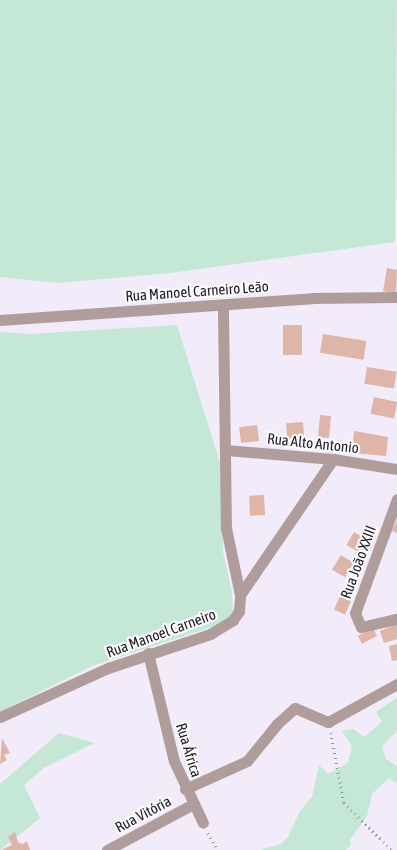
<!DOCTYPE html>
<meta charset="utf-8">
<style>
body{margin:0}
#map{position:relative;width:397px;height:850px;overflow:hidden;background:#f2ebfa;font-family:"Asap Condensed",sans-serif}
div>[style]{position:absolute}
.green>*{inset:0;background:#c4e7d6}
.building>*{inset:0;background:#dfb5a8;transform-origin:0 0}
.path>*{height:2.5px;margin-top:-1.25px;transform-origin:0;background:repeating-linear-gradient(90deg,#95919b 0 1px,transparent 0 5px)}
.minor>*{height:11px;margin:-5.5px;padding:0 5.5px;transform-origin:5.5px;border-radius:5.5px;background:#b09c9b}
span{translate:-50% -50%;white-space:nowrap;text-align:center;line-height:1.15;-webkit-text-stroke:4.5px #fcfbfe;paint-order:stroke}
.street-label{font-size:15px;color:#232126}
</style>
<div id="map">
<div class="green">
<i style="clip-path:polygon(0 0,397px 0,395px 242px,170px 273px,57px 283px,0 277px)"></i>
<i style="clip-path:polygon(177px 325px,221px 466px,223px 552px,232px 592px,233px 620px,92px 666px,0 712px,0 332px,29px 334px)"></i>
<i style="clip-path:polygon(397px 698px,397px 731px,382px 746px,386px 759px,397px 766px,397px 783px,389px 778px,372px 794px,367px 816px,350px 840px,351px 845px,346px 850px,260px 850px,281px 844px,288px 837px,300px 811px,312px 797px,319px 765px,328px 774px,348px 763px,352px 746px,342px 731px,353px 729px,364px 737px,382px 722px,376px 712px)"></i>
<i style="clip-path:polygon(59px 733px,95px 743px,45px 767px,24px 785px,40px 818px,0 850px,0 784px)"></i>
</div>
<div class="building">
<i style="clip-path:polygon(387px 268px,397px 270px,396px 294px,383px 291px)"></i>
<i style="left:302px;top:325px;width:30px;height:19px;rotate:90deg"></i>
<i style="left:323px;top:334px;width:44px;height:19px;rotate:9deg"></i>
<i style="left:367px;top:367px;width:30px;height:17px;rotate:9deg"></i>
<i style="left:374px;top:397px;width:24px;height:17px;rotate:12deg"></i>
<i style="left:320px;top:415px;width:11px;height:22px;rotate:5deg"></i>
<i style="left:303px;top:422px;width:16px;height:17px;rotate:86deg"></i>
<i style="left:257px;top:425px;width:16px;height:18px;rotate:83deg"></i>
<i style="clip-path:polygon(354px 431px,388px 437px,386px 456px,352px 453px)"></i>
<i style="left:264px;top:495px;width:20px;height:15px;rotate:87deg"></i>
<i style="clip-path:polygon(397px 520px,397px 533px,392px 531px)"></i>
<i style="left:354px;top:532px;width:22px;height:15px;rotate:30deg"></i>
<i style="left:341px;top:555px;width:15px;height:17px;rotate:32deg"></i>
<i style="left:341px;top:594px;width:12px;height:17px;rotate:24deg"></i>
<i style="clip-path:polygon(397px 624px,397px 639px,384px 643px,380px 631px)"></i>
<i style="left:373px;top:628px;width:9px;height:17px;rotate:63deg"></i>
<i style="clip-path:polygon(397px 644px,397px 660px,392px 661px,389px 646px)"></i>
<i style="clip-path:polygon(2px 738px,10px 753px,4px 755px,7px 760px,0 764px)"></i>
<i style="clip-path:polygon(15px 832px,18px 842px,23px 844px,27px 841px,30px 850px,1px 850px,12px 845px,8px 837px)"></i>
</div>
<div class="path">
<i style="left:331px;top:733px;width:71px;rotate:79.5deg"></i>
<i style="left:344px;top:803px;width:67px;rotate:44.4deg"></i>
<i style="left:208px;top:833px;width:20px;rotate:60deg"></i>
</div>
<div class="minor">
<i style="left:0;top:320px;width:313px;rotate:-4deg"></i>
<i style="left:312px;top:298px;width:85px;rotate:-0.7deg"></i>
<i style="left:226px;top:450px;width:107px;rotate:4.8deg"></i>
<i style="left:333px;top:459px;width:65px;rotate:8.9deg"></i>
<i style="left:397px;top:499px;width:121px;rotate:110.2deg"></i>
<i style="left:355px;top:613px;width:15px;rotate:67deg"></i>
<i style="left:361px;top:627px;width:37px;rotate:-13deg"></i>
<i style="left:240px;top:595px;width:165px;rotate:-55.6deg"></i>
<i style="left:148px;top:653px;width:111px;rotate:76.5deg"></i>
<i style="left:174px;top:761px;width:68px;rotate:64.9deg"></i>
<i style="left:0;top:717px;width:119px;rotate:-24.4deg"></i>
<i style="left:108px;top:668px;width:108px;rotate:-18.4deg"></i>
<i style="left:210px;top:634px;width:27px;rotate:-31deg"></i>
<i style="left:233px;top:620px;width:11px;rotate:-56deg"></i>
<i style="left:239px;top:611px;width:16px;rotate:-86deg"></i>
<i style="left:240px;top:595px;width:68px;rotate:-101.8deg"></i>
<i style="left:226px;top:528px;width:223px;rotate:-90.8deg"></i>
<i style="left:185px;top:789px;width:68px;rotate:-24.3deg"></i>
<i style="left:247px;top:761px;width:48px;rotate:-51deg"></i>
<i style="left:277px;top:724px;width:24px;rotate:-42deg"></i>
<i style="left:295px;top:708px;width:36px;rotate:23deg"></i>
<i style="left:328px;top:722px;width:79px;rotate:-28.8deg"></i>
<i style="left:107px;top:850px;width:98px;rotate:-28.1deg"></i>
</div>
<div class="street-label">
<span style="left:197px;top:291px;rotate:-4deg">Rua Manoel Carneiro Leão</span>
<span style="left:313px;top:443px;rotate:6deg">Rua Alto Antonio</span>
<span style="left:358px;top:562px;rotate:-70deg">Rua João XXIII</span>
<span style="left:161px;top:633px;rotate:-20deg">Rua Manoel Carneiro</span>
<span style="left:189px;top:750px;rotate:73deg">Rua África</span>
<span style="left:143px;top:814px;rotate:-28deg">Rua Vitória</span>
</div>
</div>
